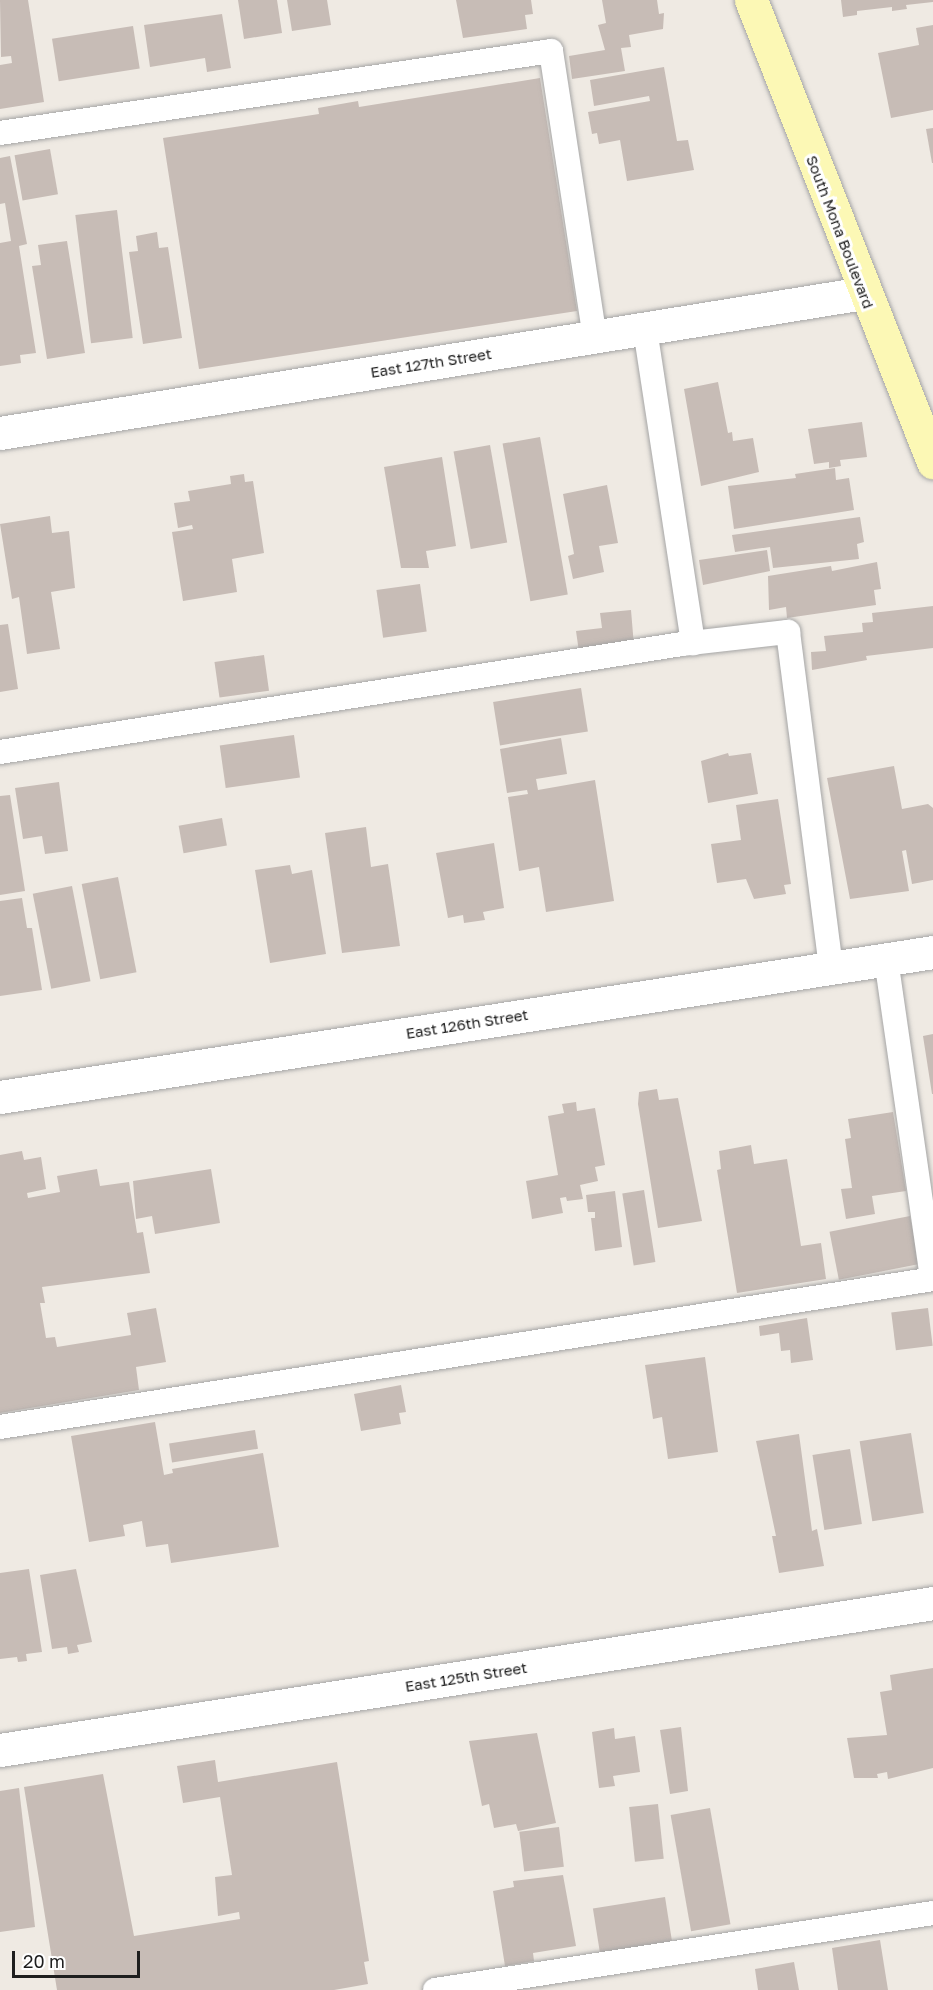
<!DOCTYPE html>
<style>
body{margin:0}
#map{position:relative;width:933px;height:1990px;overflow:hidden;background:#efeae3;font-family:"Golos Text",sans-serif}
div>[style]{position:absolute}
.building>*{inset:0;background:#c7bcb6;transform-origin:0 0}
.roads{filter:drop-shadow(0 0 2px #a5a5a5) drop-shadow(0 0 2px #a5a5a5)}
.lane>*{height:24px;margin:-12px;padding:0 12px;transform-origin:12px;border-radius:12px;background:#fff}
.street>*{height:33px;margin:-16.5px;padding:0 16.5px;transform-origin:16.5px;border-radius:16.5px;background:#fff}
.secondary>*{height:33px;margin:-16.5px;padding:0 16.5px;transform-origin:16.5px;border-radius:16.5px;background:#fcf8b5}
span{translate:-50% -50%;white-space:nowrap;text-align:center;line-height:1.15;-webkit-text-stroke:6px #fff;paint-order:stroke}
.street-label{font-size:15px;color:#1e1e1e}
.scale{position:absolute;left:12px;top:1951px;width:128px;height:27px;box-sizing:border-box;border:3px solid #1e1e1e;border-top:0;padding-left:8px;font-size:18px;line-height:21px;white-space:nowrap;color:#1e1e1e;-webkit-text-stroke:4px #fff;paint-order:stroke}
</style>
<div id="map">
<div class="building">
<i style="clip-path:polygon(0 0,28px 0,44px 102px,0 109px,0 65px,12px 63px,11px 56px,1px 57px)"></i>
<i style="clip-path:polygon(238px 0,277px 0,282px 33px,244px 39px)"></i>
<i style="clip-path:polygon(287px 0,327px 0,331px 25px,292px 31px)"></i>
<i style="clip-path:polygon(456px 0,531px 0,533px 14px,525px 15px,527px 29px,463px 38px)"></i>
<i style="clip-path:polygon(602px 0,657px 0,659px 14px,664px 13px,663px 29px,629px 35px,631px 47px,621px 48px,625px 71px,572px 79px,569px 56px,605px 50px,598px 25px,606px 23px)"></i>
<i style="clip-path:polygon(841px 0,933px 0,933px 2px,906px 5px,907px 9px,892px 11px,892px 7px,857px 11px,857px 15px,843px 17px)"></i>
<i style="clip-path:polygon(222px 14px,231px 68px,207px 72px,205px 58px,150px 67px,144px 25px)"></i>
<i style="clip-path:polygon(933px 25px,933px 110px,891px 118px,878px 53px,919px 45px,916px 28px)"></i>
<i style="left:133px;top:26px;width:43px;height:82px;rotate:81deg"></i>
<i style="clip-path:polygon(664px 67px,677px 141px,688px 140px,694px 170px,627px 181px,620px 140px,599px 144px,597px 133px,592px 134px,588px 112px,650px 101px,649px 96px,594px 106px,590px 80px)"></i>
<i style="clip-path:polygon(540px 78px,577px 311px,199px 369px,163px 138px,319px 114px,318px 108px,358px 101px,359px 107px)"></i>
<i style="clip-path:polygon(933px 128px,933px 163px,932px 163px,926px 129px)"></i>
<i style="left:50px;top:149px;width:46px;height:36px;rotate:80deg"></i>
<i style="clip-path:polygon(10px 156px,27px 244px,19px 246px,36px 353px,20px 355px,21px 363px,0 366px,0 243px,11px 241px,5px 203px,0 204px,0 158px)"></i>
<i style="left:117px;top:210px;width:129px;height:42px;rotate:83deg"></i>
<i style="clip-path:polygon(157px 232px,159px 248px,168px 247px,182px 338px,143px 344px,129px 252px,138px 251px,136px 236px)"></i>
<i style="clip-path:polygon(67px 241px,85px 353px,47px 359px,32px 266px,41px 265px,38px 245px)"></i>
<i style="clip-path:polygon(718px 382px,728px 433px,732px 432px,733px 441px,753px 438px,759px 472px,701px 486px,684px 389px)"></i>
<i style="clip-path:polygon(862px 422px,867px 457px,840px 460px,841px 466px,829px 468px,829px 462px,814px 464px,808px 429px)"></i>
<i style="left:540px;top:437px;width:160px;height:38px;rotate:80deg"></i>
<i style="left:490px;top:445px;width:99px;height:37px;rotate:80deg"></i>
<i style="clip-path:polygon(442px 457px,456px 546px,426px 551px,429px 568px,401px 568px,384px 467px)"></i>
<i style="clip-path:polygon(835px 468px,836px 480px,849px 478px,854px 510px,734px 529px,728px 486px,796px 478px,795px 474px)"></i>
<i style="clip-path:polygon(244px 474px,245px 482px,253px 481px,264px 553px,232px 559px,237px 592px,183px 601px,172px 532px,193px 529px,192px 525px,178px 528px,174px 503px,190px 501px,188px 491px,231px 484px,230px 476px)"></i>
<i style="clip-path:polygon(607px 485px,618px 543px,599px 546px,604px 572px,573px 579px,568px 556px,574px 554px,563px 494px)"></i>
<i style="clip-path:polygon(50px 516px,52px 533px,69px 531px,75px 588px,51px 592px,60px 649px,27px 654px,19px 597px,12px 599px,0 524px)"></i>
<i style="clip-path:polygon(860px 517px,864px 542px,857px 544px,859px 559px,773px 568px,770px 547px,735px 552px,732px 535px)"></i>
<i style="clip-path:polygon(767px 550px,770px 571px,703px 585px,699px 560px)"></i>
<i style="clip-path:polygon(877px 562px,881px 589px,874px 590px,876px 605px,787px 618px,786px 607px,769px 610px,768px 576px,831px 566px,832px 571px)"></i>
<i style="left:420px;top:584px;width:48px;height:44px;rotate:82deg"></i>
<i style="clip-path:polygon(933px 606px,933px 648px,866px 656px,867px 660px,812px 670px,811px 652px,826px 651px,824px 636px,863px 632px,862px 623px,873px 622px,872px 613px)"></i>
<i style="clip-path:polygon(631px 610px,634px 646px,579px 652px,576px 631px,602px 628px,600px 613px)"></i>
<i style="clip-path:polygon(8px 624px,18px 689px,0 692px,0 625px)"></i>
<i style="left:264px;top:655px;width:36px;height:50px;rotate:82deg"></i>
<i style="left:581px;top:688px;width:44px;height:89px;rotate:81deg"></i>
<i style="left:294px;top:735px;width:43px;height:75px;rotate:82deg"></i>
<i style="clip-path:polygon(561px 738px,567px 774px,536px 779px,538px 790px,595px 780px,614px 901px,546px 912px,539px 867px,519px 871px,508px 797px,528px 794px,527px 790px,507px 793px,500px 749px)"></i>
<i style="clip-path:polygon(728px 753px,729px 756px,751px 753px,758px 794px,708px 803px,701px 761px)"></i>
<i style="clip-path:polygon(894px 766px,902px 809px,928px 804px,933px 808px,933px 880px,912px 884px,906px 850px,902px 851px,909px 891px,850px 899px,827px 778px)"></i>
<i style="clip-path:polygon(59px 782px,68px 851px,45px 854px,42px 836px,23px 839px,15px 788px)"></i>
<i style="clip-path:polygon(10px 795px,25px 891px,0 895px,0 796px)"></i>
<i style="clip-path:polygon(778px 799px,791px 884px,784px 885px,786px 894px,754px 899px,746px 879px,717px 883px,711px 844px,741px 840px,736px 805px)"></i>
<i style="left:222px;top:818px;width:28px;height:44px;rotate:80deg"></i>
<i style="clip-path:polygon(366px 827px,371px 867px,388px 864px,400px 946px,342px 953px,325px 833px)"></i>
<i style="clip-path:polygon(494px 843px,504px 908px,483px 912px,485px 920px,464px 923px,463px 915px,448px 918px,436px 853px)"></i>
<i style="clip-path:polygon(290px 865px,292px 874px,312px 870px,326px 954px,270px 963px,255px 870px)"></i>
<i style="left:118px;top:877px;width:97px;height:37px;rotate:79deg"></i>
<i style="left:72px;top:886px;width:97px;height:40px;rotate:79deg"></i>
<i style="clip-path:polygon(22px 898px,27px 928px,32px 928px,42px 990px,0 996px,0 901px)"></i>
<i style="clip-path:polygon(933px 1034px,933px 1094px,932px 1094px,923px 1036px)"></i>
<i style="clip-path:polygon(657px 1089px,659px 1100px,678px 1098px,702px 1221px,658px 1228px,638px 1104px,639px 1092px)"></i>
<i style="clip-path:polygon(576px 1102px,577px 1111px,595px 1108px,605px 1165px,595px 1167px,598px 1181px,580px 1185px,583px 1199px,567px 1201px,566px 1197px,560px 1198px,563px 1213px,532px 1219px,526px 1181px,558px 1175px,548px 1116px,564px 1113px,562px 1104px)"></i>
<i style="clip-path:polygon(893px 1112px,906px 1191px,872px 1196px,875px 1214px,846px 1219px,841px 1189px,852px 1188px,845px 1139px,851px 1138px,848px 1119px)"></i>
<i style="clip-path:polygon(751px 1145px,754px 1164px,787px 1159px,801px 1246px,821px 1243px,826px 1279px,737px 1293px,717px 1170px,721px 1169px,719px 1151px)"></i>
<i style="clip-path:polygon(22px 1151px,24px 1160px,41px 1157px,46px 1189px,27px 1193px,28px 1198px,60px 1192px,57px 1176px,97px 1169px,100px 1186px,129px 1182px,137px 1233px,143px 1232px,150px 1273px,42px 1287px,45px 1303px,40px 1303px,46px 1338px,55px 1337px,57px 1347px,131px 1335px,127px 1313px,156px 1308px,166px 1362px,136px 1367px,139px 1390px,0 1413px,0 1155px)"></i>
<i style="clip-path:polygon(211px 1169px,220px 1223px,155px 1234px,152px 1216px,136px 1219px,133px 1181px)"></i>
<i style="left:644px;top:1190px;width:73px;height:22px;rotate:81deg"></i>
<i style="clip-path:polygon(615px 1191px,622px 1247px,595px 1251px,591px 1218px,595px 1218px,595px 1212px,588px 1212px,586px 1195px)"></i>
<i style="left:910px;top:1216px;width:49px;height:82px;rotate:79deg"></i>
<i style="left:928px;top:1308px;width:38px;height:37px;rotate:83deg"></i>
<i style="clip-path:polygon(807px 1318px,813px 1360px,791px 1363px,790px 1350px,781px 1351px,779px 1333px,760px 1336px,759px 1326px)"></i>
<i style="clip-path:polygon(705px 1357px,718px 1452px,668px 1459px,662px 1417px,653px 1419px,645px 1365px)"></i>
<i style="clip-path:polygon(401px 1385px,406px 1412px,399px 1413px,401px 1424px,361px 1431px,354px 1394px)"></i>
<i style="clip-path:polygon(155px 1422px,164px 1475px,173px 1473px,172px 1469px,263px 1453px,279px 1547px,171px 1563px,168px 1544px,146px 1547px,142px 1521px,123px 1525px,125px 1536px,89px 1542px,71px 1436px)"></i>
<i style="left:255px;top:1430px;width:19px;height:87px;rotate:81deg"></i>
<i style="left:911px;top:1433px;width:81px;height:52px;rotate:81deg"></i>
<i style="clip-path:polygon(799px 1434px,812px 1531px,817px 1529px,824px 1566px,779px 1573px,772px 1536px,776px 1536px,756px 1441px)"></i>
<i style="left:850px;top:1449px;width:76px;height:38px;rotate:81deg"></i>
<i style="clip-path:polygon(29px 1569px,42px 1652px,26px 1654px,27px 1661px,18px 1662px,17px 1657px,0 1659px,0 1573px)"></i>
<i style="clip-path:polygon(76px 1569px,92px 1642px,77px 1645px,79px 1652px,68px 1654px,67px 1647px,52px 1649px,40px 1575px)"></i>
<i style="clip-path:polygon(933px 1668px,933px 1768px,888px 1779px,887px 1772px,877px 1774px,878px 1778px,854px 1778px,847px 1738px,887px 1735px,880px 1692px,892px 1690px,890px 1675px)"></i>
<i style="clip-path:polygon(681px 1727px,688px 1791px,670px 1794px,660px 1730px)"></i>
<i style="clip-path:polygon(614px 1728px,615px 1739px,635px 1736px,640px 1772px,613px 1776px,615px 1786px,599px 1788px,592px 1732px)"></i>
<i style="clip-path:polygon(537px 1733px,556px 1823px,518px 1831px,516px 1824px,494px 1828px,489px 1804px,482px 1806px,469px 1741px)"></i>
<i style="clip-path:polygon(215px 1760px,218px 1782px,337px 1762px,369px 1961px,364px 1962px,368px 1984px,334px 1990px,57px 1990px,24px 1787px,103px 1774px,134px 1936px,240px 1919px,239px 1912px,218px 1916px,215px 1877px,232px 1875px,220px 1797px,183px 1803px,177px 1766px)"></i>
<i style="clip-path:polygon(19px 1788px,35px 1927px,0 1932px,0 1791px)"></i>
<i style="left:658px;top:1804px;width:55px;height:29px;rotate:84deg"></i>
<i style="left:710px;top:1808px;width:118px;height:40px;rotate:80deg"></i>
<i style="left:559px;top:1827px;width:40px;height:40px;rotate:83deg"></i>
<i style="clip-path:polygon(563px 1875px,576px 1946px,533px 1953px,534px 1961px,505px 1966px,493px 1891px,514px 1887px,513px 1881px)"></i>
<i style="left:665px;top:1897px;width:46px;height:73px;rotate:81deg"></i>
<i style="clip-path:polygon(880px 1940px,888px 1990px,838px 1990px,832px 1948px)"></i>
<i style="clip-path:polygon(794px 1962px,799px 1990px,758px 1990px,755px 1969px)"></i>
</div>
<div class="roads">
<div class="lane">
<i style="left:0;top:133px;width:557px;rotate:-8.46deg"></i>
<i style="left:551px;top:51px;width:289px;rotate:81.3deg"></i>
<i style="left:645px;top:329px;width:318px;rotate:81.3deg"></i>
<i style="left:0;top:752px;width:690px;rotate:-9deg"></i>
<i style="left:682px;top:644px;width:107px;rotate:-6.5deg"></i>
<i style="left:788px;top:632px;width:339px;rotate:82.7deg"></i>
<i style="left:886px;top:959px;width:323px;rotate:81.8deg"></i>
<i style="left:0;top:1427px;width:945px;rotate:-9.01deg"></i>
<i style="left:435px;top:1990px;width:504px;rotate:-8.79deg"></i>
</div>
<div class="street">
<i style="left:0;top:433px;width:874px;rotate:-9.21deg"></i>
<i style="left:0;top:1097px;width:944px;rotate:-8.83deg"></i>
<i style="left:0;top:1750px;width:945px;rotate:-8.95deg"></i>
</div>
<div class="secondary">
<i style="left:751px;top:0;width:497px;rotate:68.5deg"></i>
</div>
</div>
<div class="street-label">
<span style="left:840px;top:232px;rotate:69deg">South Mona Boulevard</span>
<span style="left:431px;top:363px;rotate:-9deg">East 127th Street</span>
<span style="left:467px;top:1024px;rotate:-9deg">East 126th Street</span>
<span style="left:466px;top:1677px;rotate:-9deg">East 125th Street</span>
</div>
<div class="scale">20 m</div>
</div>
